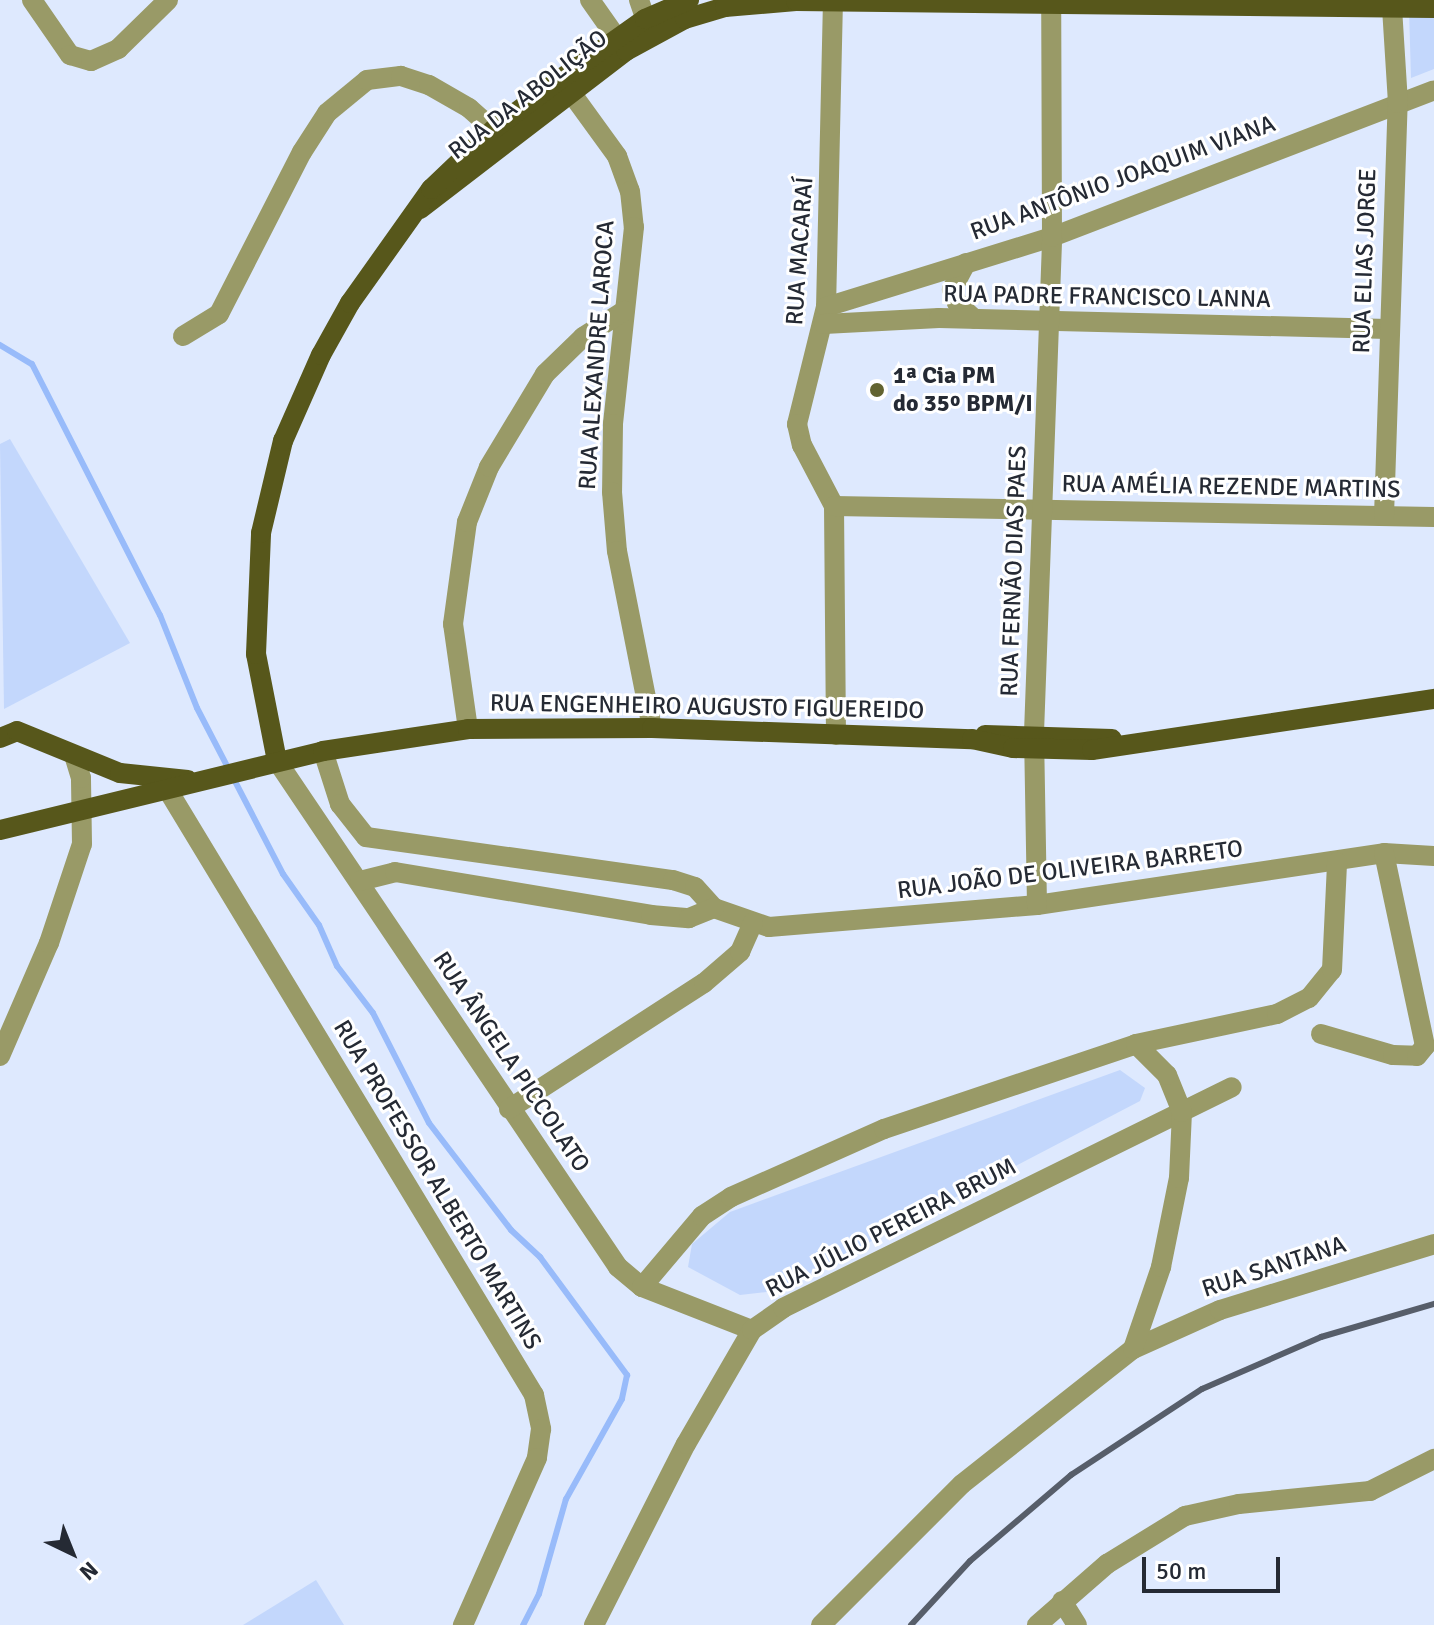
<!DOCTYPE html>
<meta charset="utf-8">
<style>
body{margin:0}
#map{position:relative;width:1434px;height:1625px;overflow:hidden;background:#dee9fe;font-family:Signika,sans-serif}
div>[style]{position:absolute}
.green>*{inset:0;background:#c3d7fc}
.stream>*{height:6px;margin:-3px;padding:0 3px;transform-origin:3px;border-radius:3px;background:#98bbfa}
.minor>*{height:20px;margin:-10px;padding:0 10px;transform-origin:10px;border-radius:10px;background:#999a67}
.major>*{height:20px;margin:-10px;padding:0 10px;transform-origin:10px;border-radius:10px;background:#57571b}
.rail>*{height:6px;margin:-3px;padding:0 3px;transform-origin:3px;border-radius:3px;background:#575e6a}
.dots>*{width:22px;height:22px;translate:-50% -50%;box-sizing:border-box;border:4px solid #fff;border-radius:50%}
span{translate:-50% -50%;white-space:nowrap;text-align:center;line-height:1.15;-webkit-text-stroke:6px #fff;paint-order:stroke}
.street-label{font-size:24px;color:#252a34}
.poi-label{font-size:24px;color:#252a34;font-weight:700}
.left{translate:0 -50%;text-align:left}
.north{position:absolute;left:32px;top:1513px;width:80px;height:80px;-webkit-text-stroke:6px #fff;paint-order:stroke;rotate:137deg;font-size:22px;font-weight:700;line-height:32px;text-align:center;color:#252a34}
.north::after{content:'';display:block;margin:auto;width:28px;height:36px;background:#252a34;clip-path:polygon(50% 0,100% 100%,50% 72%,0 100%)}
.scale{position:absolute;left:1142px;top:1557px;width:138px;height:36px;box-sizing:border-box;border:4px solid #252a34;border-top:0;padding-left:10px;font-size:24px;line-height:28px;white-space:nowrap;color:#252a34;-webkit-text-stroke:6px #fff;paint-order:stroke}
</style>
<div id="map">
<div class="green">
<i style="clip-path:polygon(1409px 9px,1434px 9px,1434px 69px,1411px 78px)"></i>
<i style="clip-path:polygon(10px 439px,130px 643px,4px 709px,0 444px)"></i>
<i style="clip-path:polygon(1120px 1070px,1145px 1088px,1140px 1101px,776px 1291px,740px 1295px,688px 1267px,692px 1244px,730px 1212px)"></i>
<i style="clip-path:polygon(316px 1580px,344px 1625px,243px 1625px)"></i>
</div>
<div class="stream">
<i style="left:0;top:345px;width:37px;rotate:31deg"></i>
<i style="left:32px;top:364px;width:282px;rotate:63deg"></i>
<i style="left:160px;top:615px;width:100px;rotate:68.3deg"></i>
<i style="left:197px;top:708px;width:187px;rotate:62.6deg"></i>
<i style="left:283px;top:874px;width:62px;rotate:54.8deg"></i>
<i style="left:319px;top:925px;width:45px;rotate:66.3deg"></i>
<i style="left:337px;top:966px;width:59px;rotate:52.5deg"></i>
<i style="left:373px;top:1013px;width:123px;rotate:63deg"></i>
<i style="left:429px;top:1123px;width:135px;rotate:52.5deg"></i>
<i style="left:511px;top:1230px;width:40px;rotate:43deg"></i>
<i style="left:540px;top:1257px;width:147px;rotate:53.6deg"></i>
<i style="left:627px;top:1375px;width:25px;rotate:102deg"></i>
<i style="left:622px;top:1399px;width:115px;rotate:119.2deg"></i>
<i style="left:566px;top:1499px;width:99px;rotate:105.9deg"></i>
<i style="left:539px;top:1594px;width:35px;rotate:117deg"></i>
</div>
<div class="minor">
<i style="left:32px;top:0;width:67px;rotate:55.4deg"></i>
<i style="left:70px;top:55px;width:22px;rotate:16deg"></i>
<i style="left:91px;top:61px;width:30px;rotate:-24deg"></i>
<i style="left:118px;top:49px;width:70px;rotate:-44.4deg"></i>
<i style="left:590px;top:0;width:62px;rotate:54.8deg"></i>
<i style="left:639px;top:0;width:36px;rotate:71deg"></i>
<i style="left:833px;top:0;width:307px;rotate:91.3deg"></i>
<i style="left:826px;top:307px;width:121px;rotate:103.9deg"></i>
<i style="left:797px;top:424px;width:22px;rotate:77deg"></i>
<i style="left:802px;top:445px;width:69px;rotate:62.3deg"></i>
<i style="left:834px;top:506px;width:229px;rotate:89.5deg"></i>
<i style="left:572px;top:94px;width:77px;rotate:54deg"></i>
<i style="left:617px;top:156px;width:37px;rotate:70deg"></i>
<i style="left:630px;top:191px;width:36px;rotate:84deg"></i>
<i style="left:634px;top:227px;width:198px;rotate:96.1deg"></i>
<i style="left:613px;top:424px;width:68px;rotate:90.8deg"></i>
<i style="left:612px;top:492px;width:59px;rotate:85.2deg"></i>
<i style="left:617px;top:551px;width:180px;rotate:78.8deg"></i>
<i style="left:966px;top:263px;width:30px;rotate:118deg"></i>
<i style="left:952px;top:289px;width:15px;rotate:70deg"></i>
<i style="left:957px;top:303px;width:23px;rotate:43deg"></i>
<i style="left:826px;top:307px;width:237px;rotate:-17.2deg"></i>
<i style="left:1052px;top:237px;width:409px;rotate:-21deg"></i>
<i style="left:824px;top:324px;width:115px;rotate:-3deg"></i>
<i style="left:939px;top:318px;width:449px;rotate:1.4deg"></i>
<i style="left:183px;top:336px;width:42px;rotate:-31.4deg"></i>
<i style="left:219px;top:314px;width:182px;rotate:-62.9deg"></i>
<i style="left:302px;top:152px;width:46px;rotate:-57.3deg"></i>
<i style="left:327px;top:113px;width:52px;rotate:-39.5deg"></i>
<i style="left:367px;top:80px;width:34px;rotate:-7deg"></i>
<i style="left:401px;top:76px;width:29px;rotate:18deg"></i>
<i style="left:429px;top:85px;width:46px;rotate:29.9deg"></i>
<i style="left:469px;top:108px;width:47px;rotate:41.5deg"></i>
<i style="left:834px;top:506px;width:600px;rotate:1.05deg"></i>
<i style="left:1384px;top:516px;width:413px;rotate:-88.1deg"></i>
<i style="left:1398px;top:103px;width:95px;rotate:-93.6deg"></i>
<i style="left:468px;top:729px;width:106px;rotate:-98.1deg"></i>
<i style="left:453px;top:624px;width:103px;rotate:-82.2deg"></i>
<i style="left:467px;top:522px;width:59px;rotate:-68.2deg"></i>
<i style="left:489px;top:467px;width:109px;rotate:-58.9deg"></i>
<i style="left:545px;top:374px;width:53px;rotate:-44.2deg"></i>
<i style="left:583px;top:337px;width:49px;rotate:-32.4deg"></i>
<i style="left:323px;top:751px;width:56px;rotate:72.2deg"></i>
<i style="left:340px;top:804px;width:42px;rotate:51.8deg"></i>
<i style="left:366px;top:837px;width:310px;rotate:8deg"></i>
<i style="left:673px;top:880px;width:23px;rotate:18deg"></i>
<i style="left:695px;top:887px;width:28px;rotate:48deg"></i>
<i style="left:714px;top:908px;width:58px;rotate:19.1deg"></i>
<i style="left:769px;top:927px;width:269px;rotate:-4.7deg"></i>
<i style="left:1037px;top:905px;width:351px;rotate:-8.5deg"></i>
<i style="left:1384px;top:853px;width:50px;rotate:3.4deg"></i>
<i style="left:277px;top:761px;width:610px;rotate:56.02deg"></i>
<i style="left:618px;top:1267px;width:31px;rotate:40deg"></i>
<i style="left:642px;top:1287px;width:118px;rotate:21.4deg"></i>
<i style="left:169px;top:792px;width:705px;rotate:58.81deg"></i>
<i style="left:534px;top:1395px;width:35px;rotate:78deg"></i>
<i style="left:541px;top:1429px;width:29px;rotate:98deg"></i>
<i style="left:537px;top:1458px;width:183px;rotate:113.9deg"></i>
<i style="left:360px;top:881px;width:36px;rotate:-14deg"></i>
<i style="left:395px;top:872px;width:260px;rotate:9.5deg"></i>
<i style="left:651px;top:915px;width:38px;rotate:5deg"></i>
<i style="left:689px;top:918px;width:27px;rotate:-22deg"></i>
<i style="left:1037px;top:905px;width:172px;rotate:-91deg"></i>
<i style="left:1034px;top:733px;width:496px;rotate:-87.9deg"></i>
<i style="left:1052px;top:237px;width:237px;rotate:-90.2deg"></i>
<i style="left:1321px;top:1034px;width:75px;rotate:16.3deg"></i>
<i style="left:1393px;top:1055px;width:24px;rotate:2deg"></i>
<i style="left:1417px;top:1056px;width:13px;rotate:-51deg"></i>
<i style="left:1425px;top:1046px;width:197px;rotate:-102deg"></i>
<i style="left:0;top:1056px;width:123px;rotate:-66.6deg"></i>
<i style="left:49px;top:943px;width:104px;rotate:-71.6deg"></i>
<i style="left:82px;top:844px;width:66px;rotate:-90.9deg"></i>
<i style="left:81px;top:778px;width:21px;rotate:-107deg"></i>
<i style="left:509px;top:1109px;width:232px;rotate:-32.9deg"></i>
<i style="left:704px;top:983px;width:48px;rotate:-40.7deg"></i>
<i style="left:740px;top:952px;width:32px;rotate:-66deg"></i>
<i style="left:642px;top:1287px;width:93px;rotate:-49.8deg"></i>
<i style="left:702px;top:1216px;width:35px;rotate:-33deg"></i>
<i style="left:731px;top:1197px;width:167px;rotate:-24deg"></i>
<i style="left:884px;top:1129px;width:266px;rotate:-18.6deg"></i>
<i style="left:1136px;top:1044px;width:144px;rotate:-12deg"></i>
<i style="left:1277px;top:1014px;width:36px;rotate:-27deg"></i>
<i style="left:1309px;top:998px;width:36px;rotate:-51deg"></i>
<i style="left:1332px;top:970px;width:108px;rotate:-87.3deg"></i>
<i style="left:1133px;top:1349px;width:95px;rotate:-24.1deg"></i>
<i style="left:1220px;top:1310px;width:224px;rotate:-17.1deg"></i>
<i style="left:1062px;top:1601px;width:28px;rotate:58deg"></i>
<i style="left:594px;top:1625px;width:203px;rotate:-63.1deg"></i>
<i style="left:686px;top:1444px;width:132px;rotate:-59.9deg"></i>
<i style="left:752px;top:1330px;width:38px;rotate:-35deg"></i>
<i style="left:783px;top:1308px;width:500px;rotate:-26.21deg"></i>
<i style="left:821px;top:1625px;width:199px;rotate:-45deg"></i>
<i style="left:962px;top:1484px;width:218px;rotate:-38.3deg"></i>
<i style="left:1133px;top:1349px;width:87px;rotate:-71.1deg"></i>
<i style="left:1161px;top:1267px;width:91px;rotate:-78.6deg"></i>
<i style="left:1179px;top:1178px;width:66px;rotate:-87.4deg"></i>
<i style="left:1182px;top:1112px;width:40px;rotate:-112deg"></i>
<i style="left:1167px;top:1075px;width:44px;rotate:-135deg"></i>
<i style="left:1037px;top:1625px;width:93px;rotate:-41.1deg"></i>
<i style="left:1107px;top:1564px;width:92px;rotate:-31.6deg"></i>
<i style="left:1185px;top:1516px;width:55px;rotate:-12.5deg"></i>
<i style="left:1239px;top:1504px;width:132px;rotate:-5.7deg"></i>
<i style="left:1370px;top:1491px;width:72px;rotate:-26.6deg"></i>
</div>
<div class="major">
<i style="left:420px;top:209px;width:260px;rotate:-37.5deg"></i>
<i style="left:626px;top:51px;width:67px;rotate:-28.5deg"></i>
<i style="left:685px;top:19px;width:42px;rotate:-16.7deg"></i>
<i style="left:725px;top:7px;width:71px;rotate:-4.8deg"></i>
<i style="left:796px;top:1px;width:638px;rotate:0.63deg"></i>
<i style="left:985px;top:735px;width:127px;rotate:1.8deg"></i>
<i style="left:0;top:738px;width:18px;rotate:-22deg"></i>
<i style="left:17px;top:731px;width:111px;rotate:22.2deg"></i>
<i style="left:120px;top:773px;width:68px;rotate:5.9deg"></i>
<i style="left:277px;top:761px;width:109px;rotate:-101.1deg"></i>
<i style="left:256px;top:654px;width:121px;rotate:-87.6deg"></i>
<i style="left:261px;top:533px;width:95px;rotate:-76.6deg"></i>
<i style="left:283px;top:441px;width:94px;rotate:-66.2deg"></i>
<i style="left:321px;top:355px;width:60px;rotate:-60.9deg"></i>
<i style="left:350px;top:303px;width:140px;rotate:-54.6deg"></i>
<i style="left:431px;top:189px;width:88px;rotate:-43.6deg"></i>
<i style="left:495px;top:128px;width:84px;rotate:-36.7deg"></i>
<i style="left:562px;top:78px;width:102px;rotate:-35.4deg"></i>
<i style="left:645px;top:19px;width:48px;rotate:-23.4deg"></i>
<i style="left:0;top:830px;width:333px;rotate:-13.7deg"></i>
<i style="left:323px;top:751px;width:147px;rotate:-8.6deg"></i>
<i style="left:468px;top:729px;width:184px;rotate:-0.3deg"></i>
<i style="left:652px;top:728px;width:320px;rotate:2deg"></i>
<i style="left:972px;top:739px;width:42px;rotate:12.4deg"></i>
<i style="left:1013px;top:748px;width:79px;rotate:1.5deg"></i>
<i style="left:1092px;top:750px;width:346px;rotate:-8.5deg"></i>
</div>
<div class="rail">
<i style="left:911px;top:1625px;width:87px;rotate:-47.3deg"></i>
<i style="left:970px;top:1561px;width:133px;rotate:-40.4deg"></i>
<i style="left:1071px;top:1475px;width:157px;rotate:-33.3deg"></i>
<i style="left:1202px;top:1389px;width:130px;rotate:-23.6deg"></i>
<i style="left:1321px;top:1337px;width:118px;rotate:-16.3deg"></i>
</div>
<div class="dots">
<i style="left:877px;top:390px;background:#626330"></i>
</div>
<div class="street-label">
<span style="left:528px;top:95px;rotate:-38deg">RUA DA ABOLIÇÃO</span>
<span style="left:1123px;top:178px;rotate:-20deg">RUA ANTÔNIO JOAQUIM VIANA</span>
<span style="left:800px;top:251px;rotate:-86deg">RUA MACARAÍ</span>
<span style="left:1365px;top:261px;rotate:-88deg">RUA ELIAS JORGE</span>
<span style="left:1107px;top:297px;rotate:1deg">RUA PADRE FRANCISCO LANNA</span>
<span style="left:597px;top:355px;rotate:-86deg">RUA ALEXANDRE LAROCA</span>
<span style="left:1231px;top:487px;rotate:1deg">RUA AMÉLIA REZENDE MARTINS</span>
<span style="left:1014px;top:571px;rotate:-88deg">RUA FERNÃO DIAS PAES</span>
<span style="left:707px;top:707px;rotate:1deg">RUA ENGENHEIRO AUGUSTO FIGUEREIDO</span>
<span style="left:1070px;top:870px;rotate:-7deg">RUA JOÃO DE OLIVEIRA BARRETO</span>
<span style="left:511px;top:1062px;rotate:56deg">RUA ÂNGELA PICCOLATO</span>
<span style="left:437px;top:1185px;rotate:59deg">RUA PROFESSOR ALBERTO MARTINS</span>
<span style="left:891px;top:1228px;rotate:-27deg">RUA JÚLIO PEREIRA BRUM</span>
<span style="left:1274px;top:1267px;rotate:-18deg">RUA SANTANA</span>
</div>
<div class="poi-label">
<span class="left" style="left:893px;top:390px">1ª Cia PM<br>do 35º BPM/I</span>
</div>
<div class="north">N</div>
<div class="scale">50 m</div>
</div>
